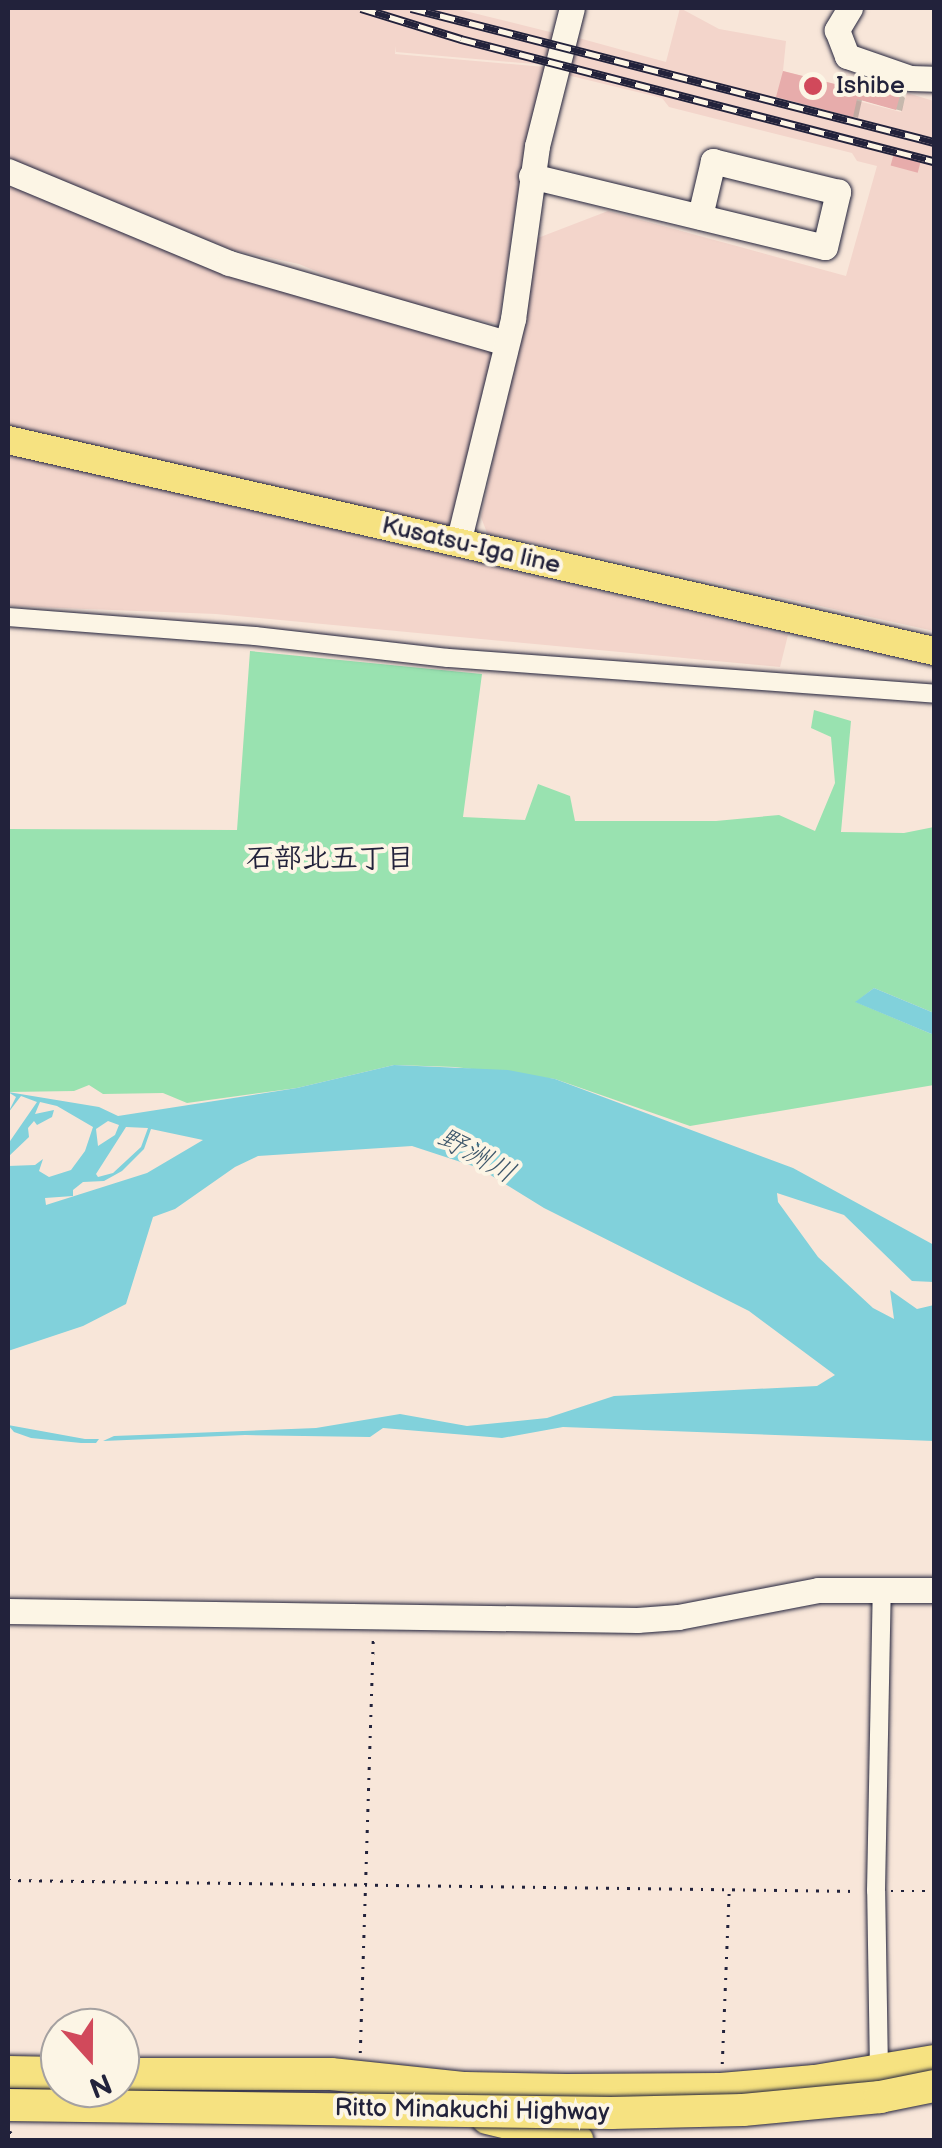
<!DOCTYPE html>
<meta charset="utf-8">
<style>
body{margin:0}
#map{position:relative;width:942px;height:2148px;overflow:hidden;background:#f8e6d9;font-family:"Balsamiq Sans","Klee One",sans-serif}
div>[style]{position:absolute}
.built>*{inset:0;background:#f3d5cb}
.green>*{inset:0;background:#99e2b0}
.water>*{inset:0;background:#81d1db}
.shadow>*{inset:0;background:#0003}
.building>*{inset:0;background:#e7acab;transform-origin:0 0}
.path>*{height:2.5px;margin-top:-1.25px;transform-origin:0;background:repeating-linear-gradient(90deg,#22223b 0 2.5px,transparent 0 10.5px)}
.roads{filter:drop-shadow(0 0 2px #22223b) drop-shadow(0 0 2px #22223b)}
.street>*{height:18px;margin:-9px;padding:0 9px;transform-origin:9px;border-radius:9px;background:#fcf5e5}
.secondary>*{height:25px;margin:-12.5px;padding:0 12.5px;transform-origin:12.5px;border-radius:12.5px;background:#fcf5e5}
.primary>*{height:28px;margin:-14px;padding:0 14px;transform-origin:14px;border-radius:14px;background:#f6e281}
.highway>*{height:32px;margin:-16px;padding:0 16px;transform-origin:16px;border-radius:16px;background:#f6e281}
.rail>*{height:9px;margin-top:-4.5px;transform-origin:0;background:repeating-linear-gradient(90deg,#fcf5e5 0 15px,#22223b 0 30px);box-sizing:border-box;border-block:2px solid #22223b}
.bridges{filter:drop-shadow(0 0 2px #22223b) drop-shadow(0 0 2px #22223b)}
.highway-bridge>*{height:32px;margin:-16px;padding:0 16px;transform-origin:16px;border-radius:16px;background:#f6e281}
.dots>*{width:28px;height:28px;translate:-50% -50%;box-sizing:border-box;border:5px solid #fcf5e5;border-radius:50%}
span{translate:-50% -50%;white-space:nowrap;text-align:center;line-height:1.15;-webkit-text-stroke:8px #fcf5e5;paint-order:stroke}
.poi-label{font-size:25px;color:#22223b}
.left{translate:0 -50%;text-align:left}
.street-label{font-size:25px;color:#22223b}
.neighbourhood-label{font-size:28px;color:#22223b;font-weight:700}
.water-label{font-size:28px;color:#3e576b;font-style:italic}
.frame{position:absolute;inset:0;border:10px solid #22223b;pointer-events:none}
.north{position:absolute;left:40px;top:2008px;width:100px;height:100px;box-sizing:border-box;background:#fcf5e5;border:2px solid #a5a1a1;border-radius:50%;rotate:159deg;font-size:28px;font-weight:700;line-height:40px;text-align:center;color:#22223b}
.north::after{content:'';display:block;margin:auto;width:35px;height:45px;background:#d1495b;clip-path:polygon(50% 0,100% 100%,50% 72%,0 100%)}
</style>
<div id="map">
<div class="built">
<i style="clip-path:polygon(8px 8px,453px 8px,554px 33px,546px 65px,396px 52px,396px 46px,395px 54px,545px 67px,520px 178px,499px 324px,432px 311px,356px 288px,299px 264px,232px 250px,8px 158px)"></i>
<i style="clip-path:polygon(680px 8px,719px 29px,786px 41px,783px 71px,837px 85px,835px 95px,901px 112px,907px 93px,934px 101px,934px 631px,487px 533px,481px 517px,528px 295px,530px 241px,608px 211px,846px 276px,877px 166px,857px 161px,852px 153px,669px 107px,662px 98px,567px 75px,575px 37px,666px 62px)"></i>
<i style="clip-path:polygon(8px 181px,490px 349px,495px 356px,451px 526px,8px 426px)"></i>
<i style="clip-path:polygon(8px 454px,348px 533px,788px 635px,780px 667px,216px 614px,8px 606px)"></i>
</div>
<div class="green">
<i style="clip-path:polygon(250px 651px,482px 674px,463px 817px,525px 820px,538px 784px,570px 796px,575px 821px,716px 821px,779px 815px,815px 831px,835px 783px,831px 737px,811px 728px,814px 710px,851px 721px,841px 832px,904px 833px,934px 827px,934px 1013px,874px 988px,856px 1002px,934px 1035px,934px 1085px,690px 1126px,555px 1079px,455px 1067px,394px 1065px,297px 1088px,187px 1103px,163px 1093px,103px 1094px,89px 1085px,74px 1091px,8px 1092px,8px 829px,237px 830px)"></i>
</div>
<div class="water">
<i style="clip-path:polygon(874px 988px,934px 1013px,934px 1035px,855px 1002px)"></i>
<i style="clip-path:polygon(evenodd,394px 1065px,508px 1070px,555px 1079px,793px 1168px,934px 1245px,934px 1282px,912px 1281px,844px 1215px,777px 1193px,778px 1202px,818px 1257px,873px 1308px,894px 1319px,890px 1290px,917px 1309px,934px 1305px,934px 1441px,563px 1427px,502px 1438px,383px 1428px,370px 1437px,245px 1435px,103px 1441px,114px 1436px,316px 1428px,400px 1414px,467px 1426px,547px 1418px,614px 1396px,817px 1386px,835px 1375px,749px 1311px,544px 1208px,479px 1168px,412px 1146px,258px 1156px,235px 1167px,175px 1209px,153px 1217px,126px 1304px,83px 1326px,8px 1351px,8px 1166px,35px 1165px,43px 1159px,39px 1171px,49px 1177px,71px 1170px,85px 1151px,93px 1127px,57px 1106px,40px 1102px,35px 1114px,54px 1110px,52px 1117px,37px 1125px,34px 1121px,28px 1128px,29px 1137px,8px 1157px,8px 1144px,37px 1102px,21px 1096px,8px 1113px,16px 1097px,8px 1092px,99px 1107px,118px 1116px,297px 1088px,394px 1065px,108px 1121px,119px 1125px,115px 1135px,98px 1146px,96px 1129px,108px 1121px,394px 1065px,126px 1127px,148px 1128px,141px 1147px,113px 1173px,98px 1177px,96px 1174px,126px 1127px,394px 1065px,151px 1129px,203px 1140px,147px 1173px,46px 1205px,45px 1198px,73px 1196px,73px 1190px,83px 1182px,104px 1181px,122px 1171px,144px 1149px,151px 1129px)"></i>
<i style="clip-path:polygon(8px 1425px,85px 1439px,99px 1439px,96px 1443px,81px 1443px,31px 1438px,14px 1432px)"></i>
</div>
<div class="shadow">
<i style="clip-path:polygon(843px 89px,900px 94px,905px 98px,902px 111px,862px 100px,858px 118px,785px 99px)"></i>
</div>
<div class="building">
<i style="clip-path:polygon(783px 71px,843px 86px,854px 86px,856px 79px,901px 92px,896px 110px,857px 99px,853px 117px,776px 97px)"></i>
<i style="left:894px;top:153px;width:28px;height:13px;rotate:15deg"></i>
</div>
<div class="path">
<i style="left:8px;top:1880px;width:850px;rotate:0.74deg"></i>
<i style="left:891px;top:1891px;width:43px"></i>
<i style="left:360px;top:2053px;width:417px;rotate:-88.2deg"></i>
<i style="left:722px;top:2064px;width:177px;rotate:-87.7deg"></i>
<i style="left:10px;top:2131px;width:10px;rotate:61deg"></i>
</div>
<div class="roads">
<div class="street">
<i style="left:8px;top:617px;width:248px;rotate:4.4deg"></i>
<i style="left:255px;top:636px;width:194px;rotate:6.5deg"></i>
<i style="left:448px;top:658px;width:487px;rotate:4.2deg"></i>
<i style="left:879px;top:2072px;width:181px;rotate:-90.9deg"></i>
<i style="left:876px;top:1891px;width:303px;rotate:-88.9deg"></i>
</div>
<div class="secondary">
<i style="left:850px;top:8px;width:26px;rotate:121deg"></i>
<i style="left:837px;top:30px;width:28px;rotate:69deg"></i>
<i style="left:847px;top:56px;width:67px;rotate:19.2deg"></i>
<i style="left:910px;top:78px;width:24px;rotate:2deg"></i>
<i style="left:8px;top:171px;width:239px;rotate:22.6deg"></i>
<i style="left:229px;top:263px;width:288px;rotate:16.1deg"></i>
<i style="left:531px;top:176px;width:302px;rotate:13.6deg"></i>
<i style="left:825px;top:247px;width:57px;rotate:-76.7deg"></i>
<i style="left:838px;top:192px;width:129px;rotate:-166.1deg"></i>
<i style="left:713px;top:161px;width:57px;rotate:103.3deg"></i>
<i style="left:458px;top:543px;width:231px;rotate:-76.2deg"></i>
<i style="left:513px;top:319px;width:175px;rotate:-82.1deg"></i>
<i style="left:537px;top:146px;width:142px;rotate:-75.8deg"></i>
<i style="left:8px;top:1611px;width:629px;rotate:0.82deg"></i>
<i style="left:637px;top:1620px;width:41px;rotate:-4.2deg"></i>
<i style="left:678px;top:1617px;width:143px;rotate:-10.9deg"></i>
<i style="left:818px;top:1590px;width:116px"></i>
</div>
<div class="primary">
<i style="left:8px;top:440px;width:950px;rotate:12.84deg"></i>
</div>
<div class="highway">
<i style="left:8px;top:2072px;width:52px;rotate:1.1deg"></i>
<i style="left:120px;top:2074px;width:211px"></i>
<i style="left:331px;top:2074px;width:135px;rotate:6deg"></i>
<i style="left:465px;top:2088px;width:101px;rotate:1.1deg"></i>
<i style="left:566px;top:2090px;width:155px;rotate:-0.4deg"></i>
<i style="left:721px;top:2089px;width:94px;rotate:-4.9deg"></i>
<i style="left:815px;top:2081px;width:121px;rotate:-9.5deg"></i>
<i style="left:487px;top:2118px;width:93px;rotate:13.7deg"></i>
</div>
</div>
<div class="rail">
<i style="left:361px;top:8px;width:105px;rotate:17.2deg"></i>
<i style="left:461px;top:39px;width:488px;rotate:14.5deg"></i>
<i style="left:411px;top:8px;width:540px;rotate:14.37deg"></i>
</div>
<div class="bridges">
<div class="highway-bridge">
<i style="left:8px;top:2105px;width:603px;rotate:0.76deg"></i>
<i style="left:611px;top:2113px;width:132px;rotate:-1.3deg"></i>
<i style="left:743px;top:2110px;width:138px;rotate:-5.4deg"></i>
<i style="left:880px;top:2097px;width:55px;rotate:-11.5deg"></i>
</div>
</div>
<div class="dots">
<i style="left:813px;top:86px;background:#d1495b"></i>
</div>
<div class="poi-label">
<span class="left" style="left:836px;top:86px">Ishibe</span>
</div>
<div class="street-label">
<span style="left:471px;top:546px;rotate:13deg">Kusatsu-Iga line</span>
<span style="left:472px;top:2111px;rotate:1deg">Ritto Minakuchi Highway</span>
</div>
<div class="neighbourhood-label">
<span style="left:330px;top:859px">石部北五丁目</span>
</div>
<div class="water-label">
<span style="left:476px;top:1156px;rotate:29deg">野洲川</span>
</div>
<div class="frame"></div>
<div class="north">N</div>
</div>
